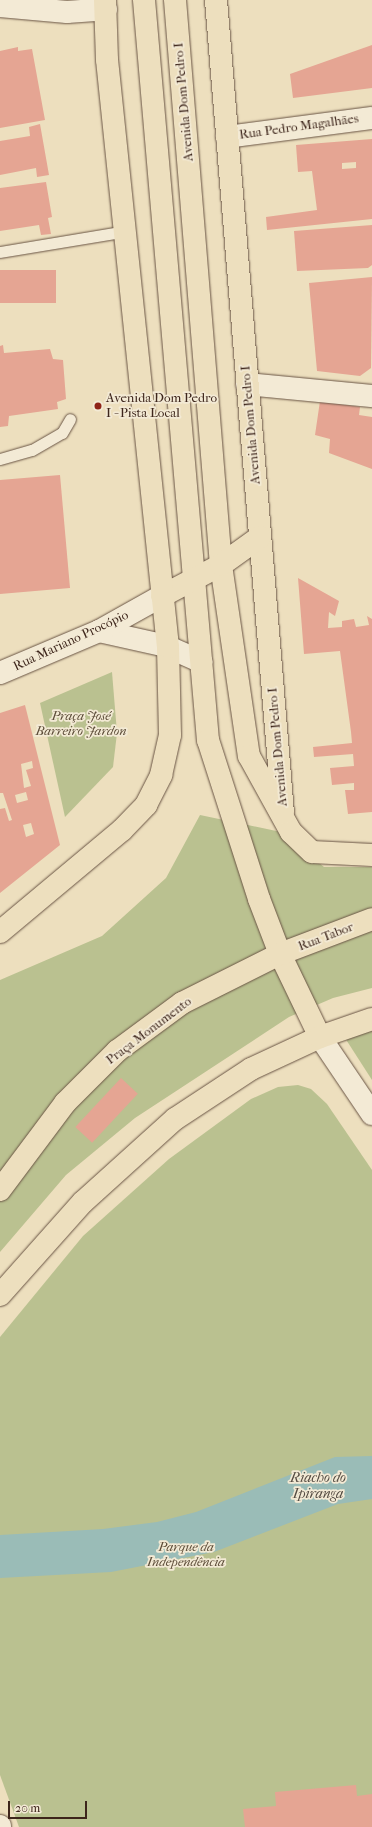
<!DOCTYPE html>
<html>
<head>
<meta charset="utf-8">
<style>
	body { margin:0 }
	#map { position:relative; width:372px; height:1827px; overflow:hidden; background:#eddfbe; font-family:"IM FELL French Canon",serif }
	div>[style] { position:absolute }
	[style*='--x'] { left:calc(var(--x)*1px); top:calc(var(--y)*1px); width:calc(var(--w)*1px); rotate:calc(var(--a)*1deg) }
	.green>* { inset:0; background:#bac190 }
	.water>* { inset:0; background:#9abcb7 }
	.building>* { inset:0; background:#e5a593; transform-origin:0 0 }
	.roads { filter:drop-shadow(0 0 1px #695444) drop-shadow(0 0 1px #695444) }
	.lane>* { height:11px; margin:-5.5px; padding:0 5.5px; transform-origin:5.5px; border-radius:5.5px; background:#f3ead5 }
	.street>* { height:22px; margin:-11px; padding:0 11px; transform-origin:11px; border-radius:11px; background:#f3ead5 }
	.secondary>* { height:22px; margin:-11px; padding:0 11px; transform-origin:11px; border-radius:11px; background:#f3ead5 }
	.primary>* { height:22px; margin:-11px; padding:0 11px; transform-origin:11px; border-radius:11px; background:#eddfbe }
	.dots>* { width:11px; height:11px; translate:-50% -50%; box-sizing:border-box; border:2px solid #f3ead5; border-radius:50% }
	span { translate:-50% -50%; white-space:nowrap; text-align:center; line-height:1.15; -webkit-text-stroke:3.5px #f3ead5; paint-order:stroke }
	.street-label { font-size:13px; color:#3d251b }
	.poi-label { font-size:13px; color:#3d251b }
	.left { translate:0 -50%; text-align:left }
	.park-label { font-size:13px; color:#5c4c38; font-style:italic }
	.water-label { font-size:14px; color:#544b42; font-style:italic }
	.scale { position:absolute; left:8px; top:1801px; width:79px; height:18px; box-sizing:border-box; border:2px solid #3d251b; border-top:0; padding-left:5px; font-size:12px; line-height:14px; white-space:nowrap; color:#3d251b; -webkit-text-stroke:3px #f3ead5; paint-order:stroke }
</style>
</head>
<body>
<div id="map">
	<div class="green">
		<div style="clip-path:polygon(112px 672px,117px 733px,113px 767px,65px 817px,40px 703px)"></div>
		<div style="clip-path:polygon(200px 815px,281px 832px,324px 867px,372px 867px,372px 988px,333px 998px,289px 1017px,135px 1118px,66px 1175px,0 1252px,0 980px,102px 936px,166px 878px)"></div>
		<div style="clip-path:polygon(372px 1024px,372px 1080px,345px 1038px)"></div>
		<div style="clip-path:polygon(298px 1085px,311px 1089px,327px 1104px,372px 1170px,372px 1827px,19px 1827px,0 1775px,0 1337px,83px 1236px,169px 1159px,251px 1099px,278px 1087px)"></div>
	</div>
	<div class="water">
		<div style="clip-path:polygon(372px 1456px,372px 1499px,338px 1504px,214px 1552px,111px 1572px,0 1578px,0 1535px,103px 1529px,157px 1522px,196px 1512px,335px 1457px)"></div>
	</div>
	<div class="building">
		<div style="clip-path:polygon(372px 45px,372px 88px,293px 98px,290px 74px)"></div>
		<div style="clip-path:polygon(18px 47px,18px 51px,32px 49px,45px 120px,0 128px,0 51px)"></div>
		<div style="clip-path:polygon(40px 124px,49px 175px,37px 177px,36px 168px,0 175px,0 141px,30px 136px,29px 127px)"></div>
		<div style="clip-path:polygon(evenodd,372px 139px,372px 219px,267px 230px,266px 217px,317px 210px,312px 171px,298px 172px,296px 145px,372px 139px,356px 162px,356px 168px,342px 169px,342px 163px,356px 162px)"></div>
		<div style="clip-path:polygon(46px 182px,52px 217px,48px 218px,51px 234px,41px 235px,39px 225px,0 231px,0 188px)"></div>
		<div style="clip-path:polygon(372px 225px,372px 265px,368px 268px,297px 271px,294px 231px)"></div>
		<div style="left:56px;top:270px;width:33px;height:56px;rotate:90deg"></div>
		<div style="clip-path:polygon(372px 277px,371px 368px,360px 376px,317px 371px,309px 283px)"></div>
		<div style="clip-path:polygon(3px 345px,4px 353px,50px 349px,53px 359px,63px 360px,66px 399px,57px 402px,58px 409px,9px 416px,8px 426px,0 427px,0 346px)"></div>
		<div style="clip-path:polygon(320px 401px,360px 407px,359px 415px,372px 417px,372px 469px,329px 453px,330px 439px,315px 435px)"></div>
		<div style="clip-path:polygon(60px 475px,70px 588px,0 594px,0 480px)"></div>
		<div style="clip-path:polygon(298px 578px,339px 601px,335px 616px,329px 612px,328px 628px,342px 627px,342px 621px,354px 619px,356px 627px,369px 625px,367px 616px,372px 619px,372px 812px,348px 814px,345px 790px,354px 790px,354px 783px,332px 785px,330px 768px,354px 766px,353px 754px,314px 757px,313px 747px,352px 743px,351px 732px,340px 651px,304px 654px)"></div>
		<div style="clip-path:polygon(evenodd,25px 705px,60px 845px,0 893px,0 809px,5px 808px,9px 821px,12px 820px,3px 793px,0 793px,0 713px,25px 705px,32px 761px,33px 768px,26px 770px,31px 786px,24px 788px,21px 764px,32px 761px,25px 705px,26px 792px,28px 800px,17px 803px,15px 795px,26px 792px,25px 705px,31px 823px,34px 834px,26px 837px,23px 825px,31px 823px)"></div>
		<div style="left:121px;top:1078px;width:23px;height:67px;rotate:43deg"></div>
		<div style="clip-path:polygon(356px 1785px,357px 1796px,372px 1794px,372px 1827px,245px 1827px,243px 1809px,276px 1806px,275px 1792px)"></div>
	</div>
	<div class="roads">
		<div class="lane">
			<div style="--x:0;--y:252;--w:129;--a:-9.4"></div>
			<div style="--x:0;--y:459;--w:33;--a:-16"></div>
			<div style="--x:32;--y:450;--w:34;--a:-30"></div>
			<div style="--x:62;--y:433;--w:16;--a:-60"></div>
		</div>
		<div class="street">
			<div style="--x:227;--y:137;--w:146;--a:-7.5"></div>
			<div style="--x:247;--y:384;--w:126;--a:5.5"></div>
			<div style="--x:99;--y:631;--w:69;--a:12.6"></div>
			<div style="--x:166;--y:646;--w:39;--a:24"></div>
			<div style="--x:0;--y:673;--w:108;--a:-23"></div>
			<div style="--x:99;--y:631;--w:72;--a:-29.1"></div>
		</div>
		<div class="secondary">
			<div style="--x:0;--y:6;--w:67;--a:5.1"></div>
			<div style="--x:67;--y:12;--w:39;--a:-4"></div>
			<div style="--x:320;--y:1037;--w:93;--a:56"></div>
			<div style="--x:0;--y:1826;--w:1;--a:90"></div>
		</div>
		<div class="primary">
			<div style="--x:144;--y:0;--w:743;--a:85.06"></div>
			<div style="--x:208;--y:740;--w:167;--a:72.2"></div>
			<div style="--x:259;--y:899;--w:59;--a:69.1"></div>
			<div style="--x:280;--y:954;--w:92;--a:64.3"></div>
			<div style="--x:175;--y:0;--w:567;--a:85.35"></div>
			<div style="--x:221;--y:565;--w:193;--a:81.7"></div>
			<div style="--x:249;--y:756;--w:87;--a:61.1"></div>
			<div style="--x:291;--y:832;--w:29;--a:44"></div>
			<div style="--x:312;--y:852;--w:60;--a:2.9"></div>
			<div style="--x:216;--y:0;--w:816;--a:85.29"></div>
			<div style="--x:162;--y:596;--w:67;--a:-27.7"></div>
			<div style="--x:221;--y:565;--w:48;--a:-35.7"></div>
			<div style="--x:0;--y:932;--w:159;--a:-39.9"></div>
			<div style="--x:122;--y:830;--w:35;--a:-46"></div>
			<div style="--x:146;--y:805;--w:34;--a:-63"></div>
			<div style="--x:161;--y:775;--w:41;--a:-77.3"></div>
			<div style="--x:170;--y:735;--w:88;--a:-91.3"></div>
			<div style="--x:168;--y:647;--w:590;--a:-95.93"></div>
			<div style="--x:107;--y:60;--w:60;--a:-91.9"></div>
			<div style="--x:0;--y:1190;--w:109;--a:-53.2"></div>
			<div style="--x:65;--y:1103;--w:74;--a:-45"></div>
			<div style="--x:117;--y:1051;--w:81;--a:-36.4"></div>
			<div style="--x:182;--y:1003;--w:110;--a:-26.6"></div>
			<div style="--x:280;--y:954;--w:98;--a:-20.8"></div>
			<div style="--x:0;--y:1295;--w:125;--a:-48.3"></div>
			<div style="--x:83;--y:1202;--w:124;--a:-42.1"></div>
			<div style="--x:175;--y:1119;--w:91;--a:-33.3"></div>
			<div style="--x:251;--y:1069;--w:76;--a:-24.9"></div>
			<div style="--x:320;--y:1037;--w:55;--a:-19.1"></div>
		</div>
	</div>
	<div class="dots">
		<div style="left:98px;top:406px;background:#8f2418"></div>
	</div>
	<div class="street-label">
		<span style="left:184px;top:102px;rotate:-95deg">Avenida Dom Pedro I</span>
		<span style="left:299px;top:127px;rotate:-8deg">Rua Pedro Magalhães</span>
		<span style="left:251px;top:425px;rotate:-95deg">Avenida Dom Pedro I</span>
		<span style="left:71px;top:641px;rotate:-25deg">Rua Mariano Procópio</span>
		<span style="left:278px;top:747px;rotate:-95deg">Avenida Dom Pedro I</span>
		<span style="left:326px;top:937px;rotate:-21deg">Rua Tabor</span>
		<span style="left:149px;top:1031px;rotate:-37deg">Praça Monumento</span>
	</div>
	<div class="poi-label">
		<span class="left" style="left:106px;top:406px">Avenida Dom Pedro<br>I - Pista Local</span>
	</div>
	<div class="park-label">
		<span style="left:81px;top:724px">Praça José<br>Barreiro Jardon</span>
		<span style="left:186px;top:1555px">Parque da<br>Independência</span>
	</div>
	<div class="water-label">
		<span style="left:318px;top:1486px">Riacho do<br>Ipiranga</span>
	</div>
	<div class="scale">20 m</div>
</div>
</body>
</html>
